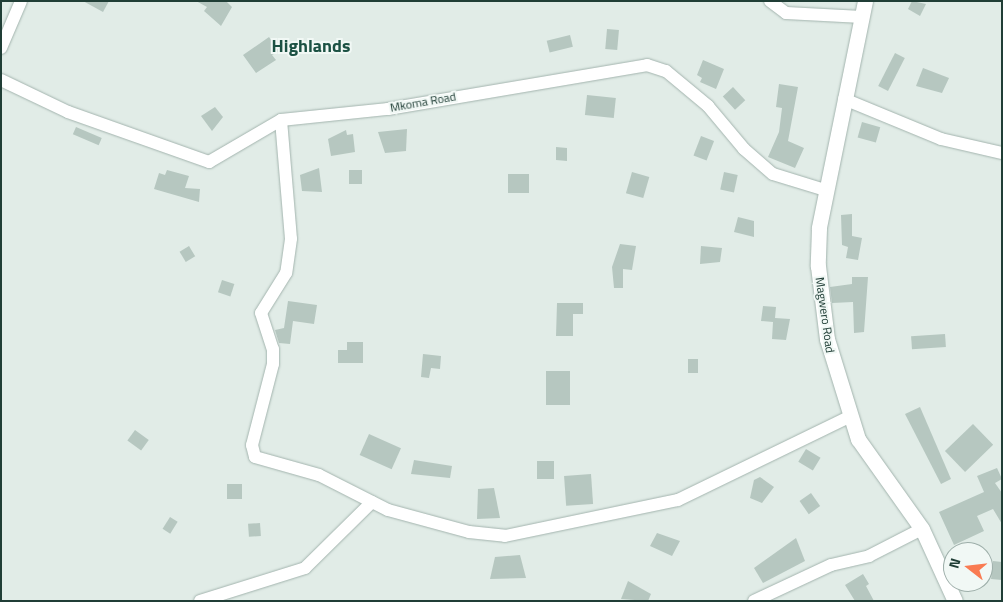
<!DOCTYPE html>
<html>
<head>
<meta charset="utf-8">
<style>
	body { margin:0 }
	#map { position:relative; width:1003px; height:602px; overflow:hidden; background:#e1ece7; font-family:"Titillium Web",sans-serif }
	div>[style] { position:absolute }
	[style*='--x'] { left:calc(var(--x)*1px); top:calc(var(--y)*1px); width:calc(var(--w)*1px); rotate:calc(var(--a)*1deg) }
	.building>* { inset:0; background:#b6c7c0; transform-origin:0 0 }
	.roads { filter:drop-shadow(0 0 1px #a3b4ae) drop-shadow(0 0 1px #a3b4ae) }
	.minor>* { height:12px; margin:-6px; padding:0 6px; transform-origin:6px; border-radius:6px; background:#fff }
	.tertiary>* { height:15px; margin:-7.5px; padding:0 7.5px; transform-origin:7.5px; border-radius:7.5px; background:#fff }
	span { translate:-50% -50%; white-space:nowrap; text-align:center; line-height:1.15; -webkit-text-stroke:4px #f1f8f5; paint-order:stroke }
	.street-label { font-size:12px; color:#203e36 }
	.district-label { font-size:18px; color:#1b5143; font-weight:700 }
	.frame { position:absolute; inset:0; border:2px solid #203e36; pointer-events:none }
	.north { position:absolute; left:943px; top:542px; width:50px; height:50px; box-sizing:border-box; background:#f1f8f5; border:1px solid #9daea9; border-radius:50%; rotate:286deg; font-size:14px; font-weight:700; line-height:20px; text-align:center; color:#203e36 }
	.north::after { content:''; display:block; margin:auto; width:18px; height:22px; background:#f97b52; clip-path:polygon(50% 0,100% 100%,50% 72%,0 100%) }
</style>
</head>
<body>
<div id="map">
	<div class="building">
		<div style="clip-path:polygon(83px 1px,109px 1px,103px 12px)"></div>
		<div style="clip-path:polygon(196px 1px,226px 1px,232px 7px,221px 26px,204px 11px,207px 7px)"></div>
		<div style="clip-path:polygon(912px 1px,926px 4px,920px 16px,908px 9px)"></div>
		<div style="left:607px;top:29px;width:12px;height:20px;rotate:5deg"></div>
		<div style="left:570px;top:35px;width:12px;height:24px;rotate:76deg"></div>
		<div style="clip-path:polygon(269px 37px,279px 51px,272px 55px,276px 60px,256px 73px,243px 55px)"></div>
		<div style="left:895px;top:53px;width:11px;height:37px;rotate:27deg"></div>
		<div style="clip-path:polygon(703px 60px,724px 69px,716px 89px,700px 82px,702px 78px,697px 75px)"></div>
		<div style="clip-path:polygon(923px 68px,949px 78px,942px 93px,916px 86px)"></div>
		<div style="clip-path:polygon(779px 84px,798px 87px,788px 141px,804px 148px,795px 168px,768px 157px,779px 132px,782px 108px,776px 107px)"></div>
		<div style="left:733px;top:87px;width:18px;height:14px;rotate:47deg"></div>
		<div style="left:587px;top:95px;width:29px;height:20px;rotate:6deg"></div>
		<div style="clip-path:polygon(215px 107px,223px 117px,212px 131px,201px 116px)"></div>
		<div style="left:862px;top:122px;width:19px;height:16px;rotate:16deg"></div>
		<div style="left:76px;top:127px;width:28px;height:8px;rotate:23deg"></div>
		<div style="clip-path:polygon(407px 129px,406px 151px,385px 153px,378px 132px)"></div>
		<div style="clip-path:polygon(346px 130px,347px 135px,353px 134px,355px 152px,331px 156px,328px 139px)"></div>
		<div style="left:701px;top:136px;width:14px;height:21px;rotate:21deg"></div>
		<div style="clip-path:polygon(556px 147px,567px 148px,567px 161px,556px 160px)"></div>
		<div style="clip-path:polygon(319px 168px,322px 192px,302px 191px,300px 175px)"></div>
		<div style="clip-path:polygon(167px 170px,189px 176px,185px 188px,200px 189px,199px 202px,154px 189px,159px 173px,165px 175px)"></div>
		<div style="left:349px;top:170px;width:13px;height:14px"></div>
		<div style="left:632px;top:172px;width:18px;height:22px;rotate:16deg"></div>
		<div style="left:724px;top:172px;width:14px;height:18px;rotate:12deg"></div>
		<div style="left:508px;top:174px;width:21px;height:19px"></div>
		<div style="clip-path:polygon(852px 214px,852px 236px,862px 238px,858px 260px,846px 258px,848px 247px,842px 245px,841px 215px)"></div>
		<div style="clip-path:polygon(738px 217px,754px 221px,754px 237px,734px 232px)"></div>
		<div style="clip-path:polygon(620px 244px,636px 246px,632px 270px,623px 269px,623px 288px,614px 288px,612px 267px)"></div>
		<div style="left:189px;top:246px;width:12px;height:11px;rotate:59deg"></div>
		<div style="clip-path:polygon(701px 246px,722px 248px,720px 262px,700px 264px)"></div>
		<div style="clip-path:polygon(852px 277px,868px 277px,864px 332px,854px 333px,853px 302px,832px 303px,830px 287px,852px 284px)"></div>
		<div style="left:222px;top:280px;width:13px;height:13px;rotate:18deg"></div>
		<div style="clip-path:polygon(288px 301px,317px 305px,314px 324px,293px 321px,290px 344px,279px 343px,275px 330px,284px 328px)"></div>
		<div style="clip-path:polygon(557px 303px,583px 303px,583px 314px,573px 314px,573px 336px,556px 336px)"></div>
		<div style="clip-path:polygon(763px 306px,776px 307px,775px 318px,790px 319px,786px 340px,772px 339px,773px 322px,761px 321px)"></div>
		<div style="left:945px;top:334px;width:13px;height:34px;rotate:86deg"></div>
		<div style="clip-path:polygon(347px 342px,363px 342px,363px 363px,338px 363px,338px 350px,347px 350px)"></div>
		<div style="clip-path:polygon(423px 354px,441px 356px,440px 369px,431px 368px,429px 378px,421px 377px)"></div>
		<div style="left:698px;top:359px;width:14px;height:10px;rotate:90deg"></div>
		<div style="left:546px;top:371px;width:24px;height:34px"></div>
		<div style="clip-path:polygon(920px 407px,951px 479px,941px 484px,905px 414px)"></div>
		<div style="left:973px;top:424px;width:29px;height:39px;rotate:46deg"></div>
		<div style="left:135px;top:430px;width:17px;height:13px;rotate:36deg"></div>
		<div style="left:369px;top:434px;width:35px;height:23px;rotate:24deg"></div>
		<div style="left:806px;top:449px;width:17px;height:15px;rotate:31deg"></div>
		<div style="clip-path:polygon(414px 460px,452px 466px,450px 478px,411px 474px)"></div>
		<div style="left:537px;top:461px;width:17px;height:18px"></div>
		<div style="clip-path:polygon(997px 468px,1002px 479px,995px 483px,1002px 493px,1002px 524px,993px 509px,977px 516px,984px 531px,954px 545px,939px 512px,984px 492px,977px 476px)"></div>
		<div style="left:591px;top:474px;width:30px;height:27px;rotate:86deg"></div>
		<div style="clip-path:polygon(760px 477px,774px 487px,762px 503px,750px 498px,754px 480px)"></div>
		<div style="left:227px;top:484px;width:15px;height:15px"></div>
		<div style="clip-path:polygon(494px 488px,500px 518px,477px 519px,478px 489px)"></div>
		<div style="left:811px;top:493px;width:16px;height:14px;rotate:55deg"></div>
		<div style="left:170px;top:517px;width:9px;height:14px;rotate:32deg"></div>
		<div style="left:260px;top:523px;width:13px;height:12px;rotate:86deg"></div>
		<div style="clip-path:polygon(657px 533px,680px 541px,672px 556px,650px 546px)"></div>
		<div style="clip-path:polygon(796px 538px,805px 561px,763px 583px,754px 568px)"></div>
		<div style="clip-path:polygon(520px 555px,526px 578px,490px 579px,495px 557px)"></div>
		<div style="clip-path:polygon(993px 561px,1002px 562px,1002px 580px,991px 579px)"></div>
		<div style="clip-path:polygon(863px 574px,869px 584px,866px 586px,874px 601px,855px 601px,845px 585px)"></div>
		<div style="clip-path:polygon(628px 581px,651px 594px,648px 601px,621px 599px)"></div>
	</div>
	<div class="roads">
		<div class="minor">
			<div style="--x:770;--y:1;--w:20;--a:37"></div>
			<div style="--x:786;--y:13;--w:76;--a:3"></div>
			<div style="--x:1;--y:48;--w:51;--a:-66.9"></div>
			<div style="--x:1;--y:80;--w:74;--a:25.5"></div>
			<div style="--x:68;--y:112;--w:150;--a:19.5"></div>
			<div style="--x:209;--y:162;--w:83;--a:-30.3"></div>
			<div style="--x:281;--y:120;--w:108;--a:-5.9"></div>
			<div style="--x:388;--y:109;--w:263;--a:-9.6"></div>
			<div style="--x:647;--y:65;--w:20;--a:18"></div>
			<div style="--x:666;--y:71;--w:55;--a:39.8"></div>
			<div style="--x:708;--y:106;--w:56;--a:50.1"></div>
			<div style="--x:744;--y:149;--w:38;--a:41"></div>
			<div style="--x:773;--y:174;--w:54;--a:17.1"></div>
			<div style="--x:844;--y:99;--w:105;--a:22.4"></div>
			<div style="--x:941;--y:139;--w:63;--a:12.9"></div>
			<div style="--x:281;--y:120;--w:119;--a:85.2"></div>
			<div style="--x:291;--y:239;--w:34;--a:98"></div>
			<div style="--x:286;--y:273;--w:47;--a:122"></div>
			<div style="--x:261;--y:313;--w:38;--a:72"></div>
			<div style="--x:273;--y:349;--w:15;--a:90"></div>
			<div style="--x:273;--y:364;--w:84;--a:104.5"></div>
			<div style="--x:252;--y:445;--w:12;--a:76"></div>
			<div style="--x:255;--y:457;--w:66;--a:15.7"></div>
			<div style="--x:319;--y:475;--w:77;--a:26.9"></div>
			<div style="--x:388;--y:510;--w:84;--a:15.2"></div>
			<div style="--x:469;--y:532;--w:36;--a:6"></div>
			<div style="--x:505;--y:536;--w:177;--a:-11.8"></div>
			<div style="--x:678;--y:500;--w:190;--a:-25.9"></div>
			<div style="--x:200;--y:601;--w:110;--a:-17.4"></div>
			<div style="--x:305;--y:568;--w:94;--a:-44.6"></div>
			<div style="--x:754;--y:601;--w:85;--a:-25.1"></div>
			<div style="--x:831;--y:565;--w:39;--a:-13"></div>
			<div style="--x:869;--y:556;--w:59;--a:-27"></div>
		</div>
		<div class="tertiary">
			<div style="--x:865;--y:1;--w:232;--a:101.5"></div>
			<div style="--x:819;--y:228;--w:38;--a:92"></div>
			<div style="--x:818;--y:266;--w:74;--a:83"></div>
			<div style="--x:827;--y:339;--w:105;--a:72.8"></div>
			<div style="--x:858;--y:439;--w:110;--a:54.6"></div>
			<div style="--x:922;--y:529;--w:79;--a:65.4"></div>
		</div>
	</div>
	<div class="street-label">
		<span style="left:423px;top:102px;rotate:-10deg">Mkoma Road</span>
		<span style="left:825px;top:315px;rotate:82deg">Magwero Road</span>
	</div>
	<div class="district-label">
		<span style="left:311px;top:46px">Highlands</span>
	</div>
	<div class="frame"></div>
	<div class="north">N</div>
</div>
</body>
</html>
